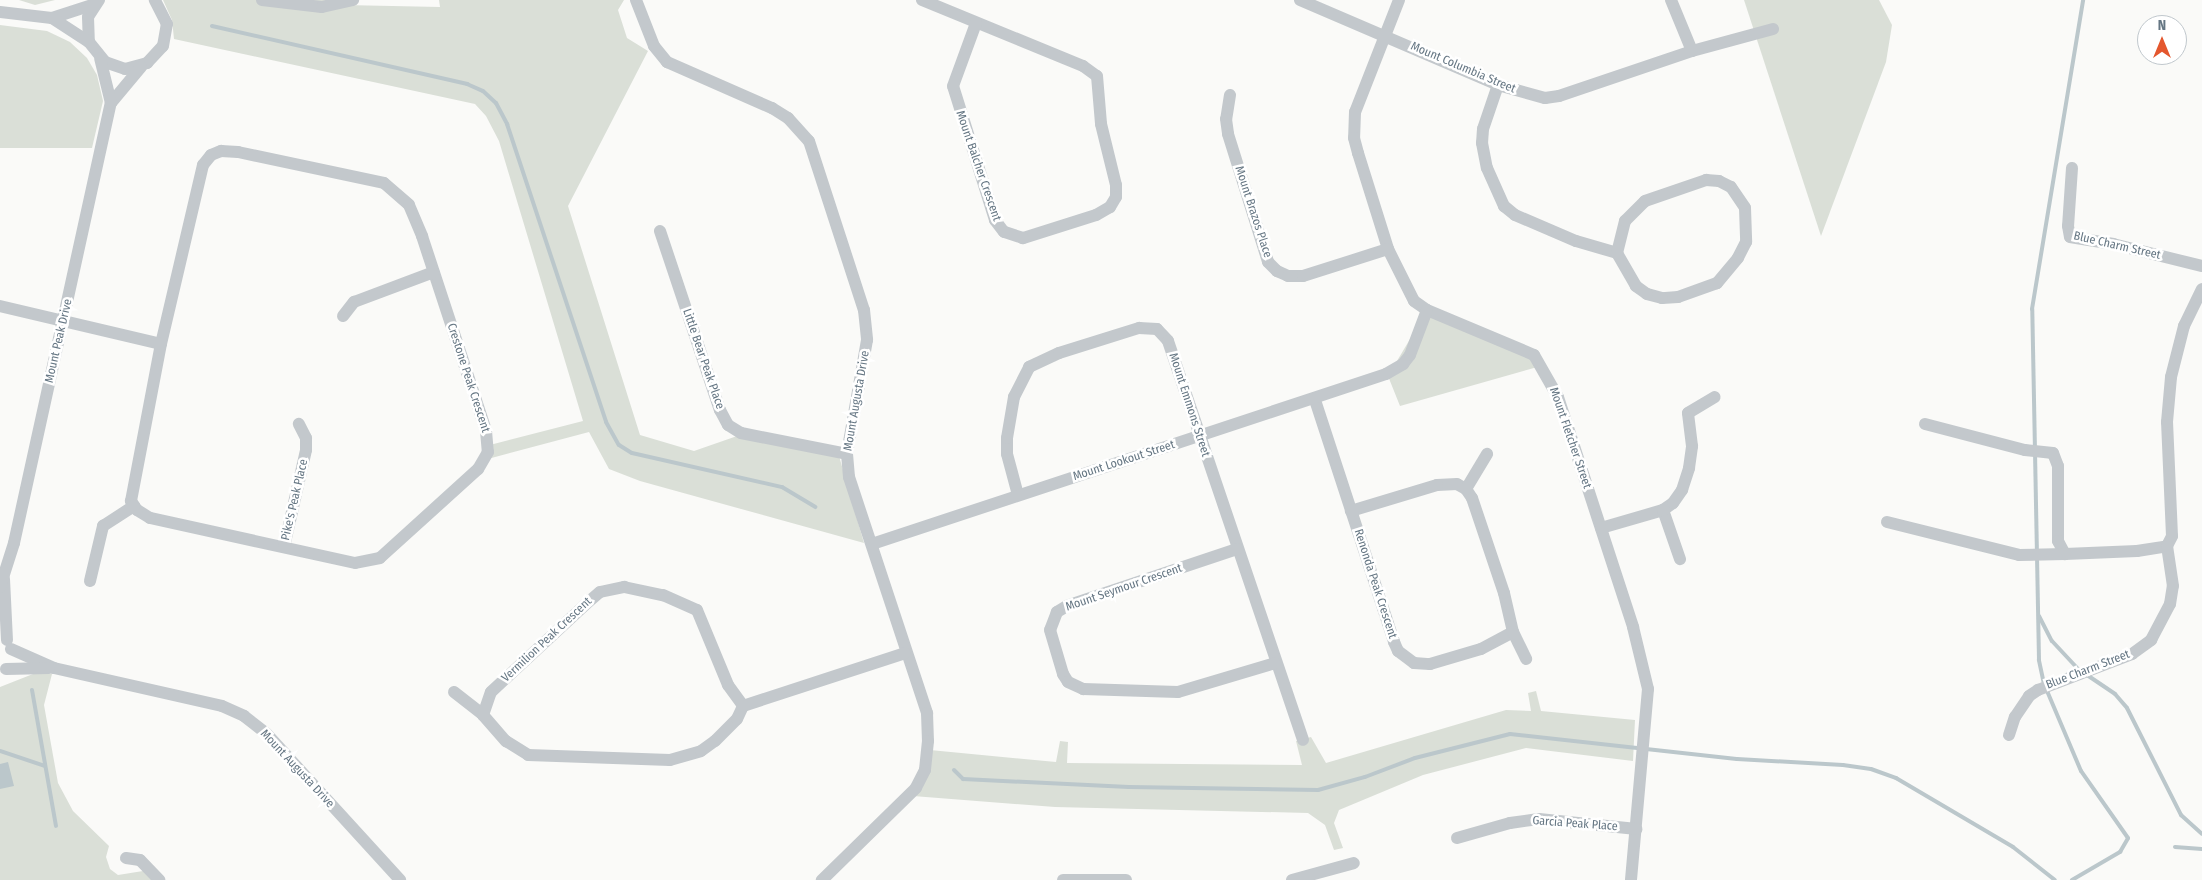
<!DOCTYPE html>
<html>
<head>
<meta charset="utf-8">
<style>
	body { margin:0 }
	#map { position:relative; width:2202px; height:880px; overflow:hidden; background:#fafaf8; font-family:"Fira Sans Condensed",sans-serif }
	div>[style] { position:absolute }
	[style*='--x'] { left:calc(var(--x)*1px); top:calc(var(--y)*1px); width:calc(var(--w)*1px); rotate:calc(var(--a)*1deg) }
	.green>* { inset:0; background:#dadfd7 }
	.water>* { inset:0; background:#bbc7cb }
	.stream>* { height:4px; margin:-2px; padding:0 2px; transform-origin:2px; border-radius:2px; background:#bbc7cb }
	.minor>* { height:12px; margin:-6px; padding:0 6px; transform-origin:6px; border-radius:6px; background:#c3c8cc }
	span { translate:-50% -50%; white-space:nowrap; text-align:center; line-height:1.15; -webkit-text-stroke:5px #fff; paint-order:stroke }
	.street-label { font-size:12px; color:#657683 }
	.north { position:absolute; left:2137px; top:15px; width:50px; height:50px; box-sizing:border-box; background:#fff; border:1px solid #c1c8cd; border-radius:50%; rotate:0deg; font-size:14px; font-weight:700; line-height:20px; text-align:center; color:#657683 }
	.north::after { content:''; display:block; margin:auto; width:18px; height:22px; background:#e4572e; clip-path:polygon(50% 0,100% 100%,50% 72%,0 100%) }
</style>
</head>
<body>
<div id="map">
	<div class="green">
		<div style="clip-path:polygon(19px 0,55px 0,35px 5px)"></div>
		<div style="clip-path:polygon(163px 0,341px 0,344px 5px,440px 7px,439px 0,624px 0,618px 10px,627px 38px,648px 51px,568px 206px,640px 435px,694px 451px,740px 435px,839px 456px,864px 543px,640px 481px,609px 469px,589px 432px,484px 460px,486px 446px,583px 421px,499px 141px,486px 116px,475px 104px,174px 39px,172px 20px)"></div>
		<div style="clip-path:polygon(1744px 0,1879px 0,1892px 25px,1886px 62px,1821px 236px)"></div>
		<div style="clip-path:polygon(0 25px,47px 31px,70px 42px,87px 58px,97px 75px,103px 101px,92px 148px,0 148px)"></div>
		<div style="clip-path:polygon(1425px 314px,1536px 355px,1541px 366px,1400px 406px,1388px 376px)"></div>
		<div style="clip-path:polygon(33px 674px,52px 674px,44px 705px,58px 783px,73px 811px,109px 846px,106px 857px,110px 869px,118px 875px,143px 871px,152px 880px,0 880px,0 687px)"></div>
		<div style="clip-path:polygon(1536px 691px,1541px 711px,1635px 720px,1633px 761px,1526px 748px,1423px 775px,1339px 810px,1334px 823px,1343px 848px,1334px 850px,1325px 825px,1308px 813px,1055px 807px,913px 796px,930px 750px,1056px 762px,1060px 741px,1068px 742px,1067px 763px,1302px 765px,1296px 741px,1311px 737px,1326px 763px,1506px 710px,1531px 711px,1528px 693px)"></div>
	</div>
	<div class="water">
		<div style="clip-path:polygon(8px 762px,14px 786px,0 789px,0 764px)"></div>
	</div>
	<div class="stream">
		<div style="--x:212;--y:26;--w:262;--a:12.8"></div>
		<div style="--x:467;--y:84;--w:17;--a:24"></div>
		<div style="--x:483;--y:91;--w:18;--a:43"></div>
		<div style="--x:496;--y:103;--w:24;--a:62"></div>
		<div style="--x:507;--y:124;--w:314;--a:71.6"></div>
		<div style="--x:606;--y:422;--w:26;--a:61"></div>
		<div style="--x:619;--y:445;--w:15;--a:32"></div>
		<div style="--x:632;--y:453;--w:154;--a:12.8"></div>
		<div style="--x:782;--y:487;--w:39;--a:31"></div>
		<div style="--x:2039;--y:616;--w:28;--a:63"></div>
		<div style="--x:2052;--y:641;--w:40;--a:47"></div>
		<div style="--x:2087;--y:675;--w:34;--a:34"></div>
		<div style="--x:2115;--y:694;--w:18;--a:49"></div>
		<div style="--x:2127;--y:708;--w:120;--a:63.2"></div>
		<div style="--x:2181;--y:815;--w:28;--a:42"></div>
		<div style="--x:32;--y:690;--w:138;--a:80"></div>
		<div style="--x:0;--y:751;--w:47;--a:18.4"></div>
		<div style="--x:954;--y:770;--w:13;--a:45"></div>
		<div style="--x:963;--y:779;--w:166;--a:2.8"></div>
		<div style="--x:1129;--y:787;--w:189;--a:0.9"></div>
		<div style="--x:1318;--y:790;--w:49;--a:-15.5"></div>
		<div style="--x:1365;--y:777;--w:53;--a:-20.8"></div>
		<div style="--x:1415;--y:758;--w:98;--a:-14.2"></div>
		<div style="--x:1510;--y:734;--w:228;--a:6.3"></div>
		<div style="--x:1737;--y:759;--w:106;--a:3.2"></div>
		<div style="--x:1843;--y:765;--w:28;--a:8"></div>
		<div style="--x:1871;--y:769;--w:27;--a:20"></div>
		<div style="--x:1896;--y:778;--w:136;--a:30.5"></div>
		<div style="--x:2013;--y:847;--w:53;--a:38.2"></div>
		<div style="--x:2175;--y:847;--w:27;--a:4"></div>
		<div style="--x:2072;--y:880;--w:56;--a:-30.3"></div>
		<div style="--x:2120;--y:852;--w:16;--a:-60"></div>
		<div style="--x:2128;--y:838;--w:82;--a:-125"></div>
		<div style="--x:2081;--y:771;--w:95;--a:-113"></div>
		<div style="--x:2044;--y:684;--w:25;--a:-102"></div>
		<div style="--x:2039;--y:660;--w:351;--a:-91.1"></div>
		<div style="--x:2032;--y:309;--w:313;--a:-80.6"></div>
	</div>
	<div class="minor">
		<div style="--x:99;--y:0;--w:20;--a:123"></div>
		<div style="--x:88;--y:17;--w:25;--a:88"></div>
		<div style="--x:89;--y:42;--w:26;--a:51"></div>
		<div style="--x:105;--y:62;--w:21;--a:19"></div>
		<div style="--x:125;--y:69;--w:23;--a:-15"></div>
		<div style="--x:147;--y:63;--w:23;--a:-47"></div>
		<div style="--x:163;--y:46;--w:22;--a:-80"></div>
		<div style="--x:167;--y:24;--w:27;--a:-117"></div>
		<div style="--x:262;--y:0;--w:60;--a:6.7"></div>
		<div style="--x:322;--y:7;--w:32;--a:-13"></div>
		<div style="--x:636;--y:0;--w:49;--a:68.6"></div>
		<div style="--x:654;--y:46;--w:21;--a:51"></div>
		<div style="--x:667;--y:62;--w:115;--a:23.7"></div>
		<div style="--x:772;--y:108;--w:19;--a:32"></div>
		<div style="--x:788;--y:118;--w:31;--a:48"></div>
		<div style="--x:809;--y:141;--w:178;--a:72"></div>
		<div style="--x:864;--y:310;--w:30;--a:84"></div>
		<div style="--x:867;--y:340;--w:116;--a:100"></div>
		<div style="--x:847;--y:454;--w:23;--a:85"></div>
		<div style="--x:849;--y:477;--w:249;--a:71.7"></div>
		<div style="--x:927;--y:713;--w:28;--a:88"></div>
		<div style="--x:928;--y:741;--w:29;--a:96"></div>
		<div style="--x:925;--y:770;--w:20;--a:117"></div>
		<div style="--x:916;--y:788;--w:132;--a:135.6"></div>
		<div style="--x:922;--y:0;--w:174;--a:22.3"></div>
		<div style="--x:1083;--y:66;--w:17;--a:36"></div>
		<div style="--x:1097;--y:76;--w:48;--a:85.2"></div>
		<div style="--x:1101;--y:124;--w:63;--a:76.2"></div>
		<div style="--x:1116;--y:185;--w:12;--a:90"></div>
		<div style="--x:1116;--y:197;--w:12;--a:121"></div>
		<div style="--x:1110;--y:207;--w:16;--a:150"></div>
		<div style="--x:1096;--y:215;--w:77;--a:162.5"></div>
		<div style="--x:1023;--y:238;--w:20;--a:-162"></div>
		<div style="--x:1004;--y:232;--w:15;--a:-127"></div>
		<div style="--x:995;--y:220;--w:140;--a:-107.4"></div>
		<div style="--x:953;--y:86;--w:67;--a:-69.9"></div>
		<div style="--x:1300;--y:0;--w:215;--a:23.2"></div>
		<div style="--x:1498;--y:85;--w:49;--a:15.5"></div>
		<div style="--x:1545;--y:98;--w:14;--a:-8"></div>
		<div style="--x:1559;--y:96;--w:140;--a:-18.7"></div>
		<div style="--x:1692;--y:51;--w:84;--a:-15.2"></div>
		<div style="--x:1399;--y:0;--w:120;--a:111.4"></div>
		<div style="--x:1355;--y:112;--w:26;--a:92"></div>
		<div style="--x:1354;--y:138;--w:16;--a:75"></div>
		<div style="--x:1358;--y:153;--w:101;--a:72.6"></div>
		<div style="--x:1388;--y:249;--w:58;--a:63.4"></div>
		<div style="--x:1414;--y:301;--w:16;--a:35"></div>
		<div style="--x:1427;--y:310;--w:116;--a:22.8"></div>
		<div style="--x:1534;--y:355;--w:48;--a:60.3"></div>
		<div style="--x:1558;--y:397;--w:242;--a:71.9"></div>
		<div style="--x:1633;--y:627;--w:64;--a:76.4"></div>
		<div style="--x:1648;--y:689;--w:192;--a:95.1"></div>
		<div style="--x:1671;--y:0;--w:55;--a:67.6"></div>
		<div style="--x:0;--y:12;--w:52;--a:6.6"></div>
		<div style="--x:52;--y:18;--w:45;--a:-18"></div>
		<div style="--x:52;--y:18;--w:44;--a:33"></div>
		<div style="--x:1498;--y:85;--w:46;--a:108.8"></div>
		<div style="--x:1483;--y:129;--w:14;--a:94"></div>
		<div style="--x:1482;--y:143;--w:25;--a:79"></div>
		<div style="--x:1487;--y:168;--w:42;--a:65.9"></div>
		<div style="--x:1504;--y:206;--w:14;--a:39"></div>
		<div style="--x:1515;--y:215;--w:66;--a:23.1"></div>
		<div style="--x:1576;--y:241;--w:43;--a:16.3"></div>
		<div style="--x:1230;--y:95;--w:24;--a:99"></div>
		<div style="--x:1226;--y:119;--w:15;--a:82"></div>
		<div style="--x:1228;--y:134;--w:134;--a:72.6"></div>
		<div style="--x:1268;--y:262;--w:13;--a:45"></div>
		<div style="--x:1277;--y:271;--w:12;--a:24"></div>
		<div style="--x:1288;--y:276;--w:15;--a:0"></div>
		<div style="--x:1303;--y:276;--w:89;--a:-17.6"></div>
		<div style="--x:111;--y:103;--w:47;--a:-50.2"></div>
		<div style="--x:221;--y:151;--w:17;--a:3"></div>
		<div style="--x:238;--y:152;--w:149;--a:12"></div>
		<div style="--x:384;--y:183;--w:33;--a:41"></div>
		<div style="--x:409;--y:205;--w:34;--a:67"></div>
		<div style="--x:422;--y:236;--w:205;--a:71.8"></div>
		<div style="--x:486;--y:431;--w:21;--a:85"></div>
		<div style="--x:488;--y:452;--w:20;--a:120"></div>
		<div style="--x:478;--y:469;--w:132;--a:137.8"></div>
		<div style="--x:380;--y:558;--w:25;--a:169"></div>
		<div style="--x:355;--y:563;--w:210;--a:-167.6"></div>
		<div style="--x:150;--y:518;--w:15;--a:-148"></div>
		<div style="--x:137;--y:510;--w:11;--a:-124"></div>
		<div style="--x:131;--y:501;--w:160;--a:-79.2"></div>
		<div style="--x:161;--y:344;--w:184;--a:-76.8"></div>
		<div style="--x:203;--y:165;--w:13;--a:-51"></div>
		<div style="--x:211;--y:155;--w:11;--a:-22"></div>
		<div style="--x:2072;--y:168;--w:58;--a:93.9"></div>
		<div style="--x:2068;--y:226;--w:11;--a:80"></div>
		<div style="--x:2070;--y:237;--w:44;--a:9.2"></div>
		<div style="--x:2113;--y:244;--w:92;--a:13.9"></div>
		<div style="--x:1706;--y:180;--w:13;--a:4"></div>
		<div style="--x:1719;--y:181;--w:13;--a:27"></div>
		<div style="--x:1731;--y:187;--w:25;--a:56"></div>
		<div style="--x:1745;--y:208;--w:34;--a:88"></div>
		<div style="--x:1746;--y:242;--w:18;--a:117"></div>
		<div style="--x:1738;--y:258;--w:33;--a:130"></div>
		<div style="--x:1717;--y:283;--w:41;--a:160.3"></div>
		<div style="--x:1678;--y:297;--w:16;--a:176"></div>
		<div style="--x:1662;--y:298;--w:16;--a:-165"></div>
		<div style="--x:1647;--y:294;--w:14;--a:-144"></div>
		<div style="--x:1636;--y:286;--w:38;--a:-120"></div>
		<div style="--x:1617;--y:253;--w:33;--a:-76"></div>
		<div style="--x:1625;--y:221;--w:28;--a:-45"></div>
		<div style="--x:1645;--y:201;--w:65;--a:-19"></div>
		<div style="--x:660;--y:231;--w:189;--a:71.5"></div>
		<div style="--x:720;--y:410;--w:17;--a:62"></div>
		<div style="--x:728;--y:425;--w:15;--a:32"></div>
		<div style="--x:741;--y:433;--w:108;--a:11.2"></div>
		<div style="--x:0;--y:306;--w:165;--a:13.3"></div>
		<div style="--x:343;--y:316;--w:18;--a:-52"></div>
		<div style="--x:354;--y:302;--w:85;--a:-20.6"></div>
		<div style="--x:1315;--y:400;--w:255;--a:71.9"></div>
		<div style="--x:1394;--y:642;--w:10;--a:66"></div>
		<div style="--x:1398;--y:651;--w:20;--a:37"></div>
		<div style="--x:1414;--y:663;--w:16;--a:4"></div>
		<div style="--x:1430;--y:664;--w:53;--a:-16.4"></div>
		<div style="--x:1481;--y:649;--w:36;--a:-28"></div>
		<div style="--x:1513;--y:632;--w:40;--a:-103"></div>
		<div style="--x:1504;--y:593;--w:100;--a:-108.6"></div>
		<div style="--x:1472;--y:498;--w:11;--a:-124"></div>
		<div style="--x:1466;--y:489;--w:10;--a:-151"></div>
		<div style="--x:1457;--y:484;--w:20;--a:177"></div>
		<div style="--x:1437;--y:485;--w:90;--a:163.2"></div>
		<div style="--x:1925;--y:424;--w:103;--a:14.6"></div>
		<div style="--x:2025;--y:450;--w:28;--a:6"></div>
		<div style="--x:2053;--y:453;--w:14;--a:69"></div>
		<div style="--x:2058;--y:466;--w:75;--a:90"></div>
		<div style="--x:2058;--y:541;--w:15;--a:62"></div>
		<div style="--x:2065;--y:554;--w:72;--a:-2.4"></div>
		<div style="--x:2137;--y:551;--w:30;--a:-9"></div>
		<div style="--x:1466;--y:489;--w:41;--a:-59"></div>
		<div style="--x:1018;--y:495;--w:42;--a:-105"></div>
		<div style="--x:1007;--y:454;--w:16;--a:-90"></div>
		<div style="--x:1007;--y:438;--w:42;--a:-80.3"></div>
		<div style="--x:1014;--y:397;--w:34;--a:-63"></div>
		<div style="--x:1029;--y:367;--w:33;--a:-25"></div>
		<div style="--x:1059;--y:353;--w:84;--a:-17.4"></div>
		<div style="--x:1139;--y:328;--w:18;--a:3"></div>
		<div style="--x:1157;--y:329;--w:16;--a:47"></div>
		<div style="--x:1168;--y:341;--w:421;--a:71.3"></div>
		<div style="--x:1663;--y:510;--w:52;--a:70.9"></div>
		<div style="--x:1887;--y:522;--w:136;--a:14"></div>
		<div style="--x:2019;--y:555;--w:46;--a:-1.2"></div>
		<div style="--x:1601;--y:528;--w:65;--a:-16.2"></div>
		<div style="--x:1663;--y:510;--w:12;--a:-35"></div>
		<div style="--x:1673;--y:503;--w:16;--a:-55"></div>
		<div style="--x:1682;--y:490;--w:23;--a:-72"></div>
		<div style="--x:1689;--y:468;--w:22;--a:-82"></div>
		<div style="--x:1692;--y:446;--w:33;--a:-97"></div>
		<div style="--x:1688;--y:413;--w:31;--a:-31"></div>
		<div style="--x:872;--y:544;--w:541;--a:-18.3"></div>
		<div style="--x:1386;--y:374;--w:20;--a:-30"></div>
		<div style="--x:1403;--y:364;--w:11;--a:-52"></div>
		<div style="--x:1410;--y:355;--w:48;--a:-69.3"></div>
		<div style="--x:284;--y:547;--w:99;--a:-77.2"></div>
		<div style="--x:306;--y:450;--w:12;--a:-90"></div>
		<div style="--x:306;--y:438;--w:16;--a:-117"></div>
		<div style="--x:1237;--y:549;--w:179;--a:161.5"></div>
		<div style="--x:1067;--y:606;--w:12;--a:149"></div>
		<div style="--x:1057;--y:612;--w:19;--a:111"></div>
		<div style="--x:1050;--y:630;--w:46;--a:73.5"></div>
		<div style="--x:1063;--y:674;--w:9;--a:58"></div>
		<div style="--x:1068;--y:682;--w:17;--a:25"></div>
		<div style="--x:1083;--y:689;--w:95;--a:1.8"></div>
		<div style="--x:1178;--y:692;--w:101;--a:-16.6"></div>
		<div style="--x:4;--y:579;--w:61;--a:87.2"></div>
		<div style="--x:90;--y:581;--w:57;--a:-76.7"></div>
		<div style="--x:103;--y:526;--w:37;--a:-33"></div>
		<div style="--x:0;--y:587;--w:46;--a:-72.3"></div>
		<div style="--x:14;--y:543;--w:451;--a:-77.6"></div>
		<div style="--x:111;--y:103;--w:46;--a:-103.7"></div>
		<div style="--x:1513;--y:632;--w:30;--a:64"></div>
		<div style="--x:11;--y:649;--w:47;--a:23.8"></div>
		<div style="--x:54;--y:668;--w:172;--a:12.7"></div>
		<div style="--x:222;--y:706;--w:24;--a:24"></div>
		<div style="--x:244;--y:716;--w:28;--a:38"></div>
		<div style="--x:266;--y:733;--w:199;--a:47.6"></div>
		<div style="--x:6;--y:669;--w:43;--a:-1.3"></div>
		<div style="--x:454;--y:692;--w:37;--a:38"></div>
		<div style="--x:483;--y:715;--w:35;--a:49"></div>
		<div style="--x:506;--y:741;--w:26;--a:32"></div>
		<div style="--x:528;--y:755;--w:142;--a:2"></div>
		<div style="--x:670;--y:760;--w:32;--a:-16"></div>
		<div style="--x:701;--y:751;--w:17;--a:-36"></div>
		<div style="--x:715;--y:741;--w:31;--a:-45"></div>
		<div style="--x:737;--y:719;--w:14;--a:-65"></div>
		<div style="--x:743;--y:706;--w:170;--a:-18.1"></div>
		<div style="--x:483;--y:715;--w:24;--a:-71"></div>
		<div style="--x:491;--y:692;--w:129;--a:-42.8"></div>
		<div style="--x:586;--y:604;--w:18;--a:-41"></div>
		<div style="--x:600;--y:592;--w:25;--a:-12"></div>
		<div style="--x:624;--y:587;--w:40;--a:12"></div>
		<div style="--x:663;--y:595;--w:37;--a:24"></div>
		<div style="--x:697;--y:610;--w:81;--a:67.5"></div>
		<div style="--x:728;--y:685;--w:26;--a:54"></div>
		<div style="--x:2009;--y:735;--w:19;--a:-72"></div>
		<div style="--x:2015;--y:717;--w:25;--a:-56"></div>
		<div style="--x:2029;--y:696;--w:11;--a:-34"></div>
		<div style="--x:2038;--y:690;--w:101;--a:-21"></div>
		<div style="--x:2132;--y:654;--w:24;--a:-36"></div>
		<div style="--x:2151;--y:640;--w:41;--a:-62.2"></div>
		<div style="--x:2170;--y:604;--w:18;--a:-81"></div>
		<div style="--x:2173;--y:586;--w:40;--a:-98.5"></div>
		<div style="--x:2167;--y:546;--w:11;--a:-63"></div>
		<div style="--x:2172;--y:536;--w:114;--a:-92.5"></div>
		<div style="--x:2167;--y:422;--w:45;--a:-84.9"></div>
		<div style="--x:2171;--y:377;--w:53;--a:-75.7"></div>
		<div style="--x:2184;--y:326;--w:41;--a:-64.1"></div>
		<div style="--x:1457;--y:838;--w:55;--a:-15.8"></div>
		<div style="--x:1510;--y:823;--w:29;--a:-8"></div>
		<div style="--x:1539;--y:819;--w:98;--a:5.9"></div>
		<div style="--x:126;--y:858;--w:14;--a:8"></div>
		<div style="--x:140;--y:860;--w:28;--a:46"></div>
		<div style="--x:1063;--y:880;--w:63;--a:0"></div>
		<div style="--x:1292;--y:880;--w:64;--a:-15.3"></div>
	</div>
	<div class="street-label">
		<span style="left:1463px;top:68px;rotate:23deg">Mount Columbia Street</span>
		<span style="left:978px;top:166px;rotate:71deg">Mount Balcher Crescent</span>
		<span style="left:1253px;top:212px;rotate:72deg">Mount Brazos Place</span>
		<span style="left:2117px;top:246px;rotate:13deg">Blue Charm Street</span>
		<span style="left:59px;top:341px;rotate:-77deg">Mount Peak Drive</span>
		<span style="left:703px;top:359px;rotate:71deg">Little Bear Peak Place</span>
		<span style="left:468px;top:378px;rotate:72deg">Crestone Peak Crescent</span>
		<span style="left:857px;top:401px;rotate:-80deg">Mount Augusta Drive</span>
		<span style="left:1189px;top:405px;rotate:72deg">Mount Emmons Street</span>
		<span style="left:1570px;top:438px;rotate:71deg">Mount Fletcher Street</span>
		<span style="left:1124px;top:461px;rotate:-18deg">Mount Lookout Street</span>
		<span style="left:295px;top:500px;rotate:-77deg">Pike's Peak Place</span>
		<span style="left:1375px;top:584px;rotate:72deg">Renonda Peak Crescent</span>
		<span style="left:1124px;top:588px;rotate:-19deg">Mount Seymour Crescent</span>
		<span style="left:547px;top:640px;rotate:-43deg">Vermilion Peak Crescent</span>
		<span style="left:2088px;top:670px;rotate:-21deg">Blue Charm Street</span>
		<span style="left:297px;top:769px;rotate:47deg">Mount Augusta Drive</span>
		<span style="left:1575px;top:824px;rotate:4deg">Garcia Peak Place</span>
	</div>
	<div class="north">N</div>
</div>
</body>
</html>
